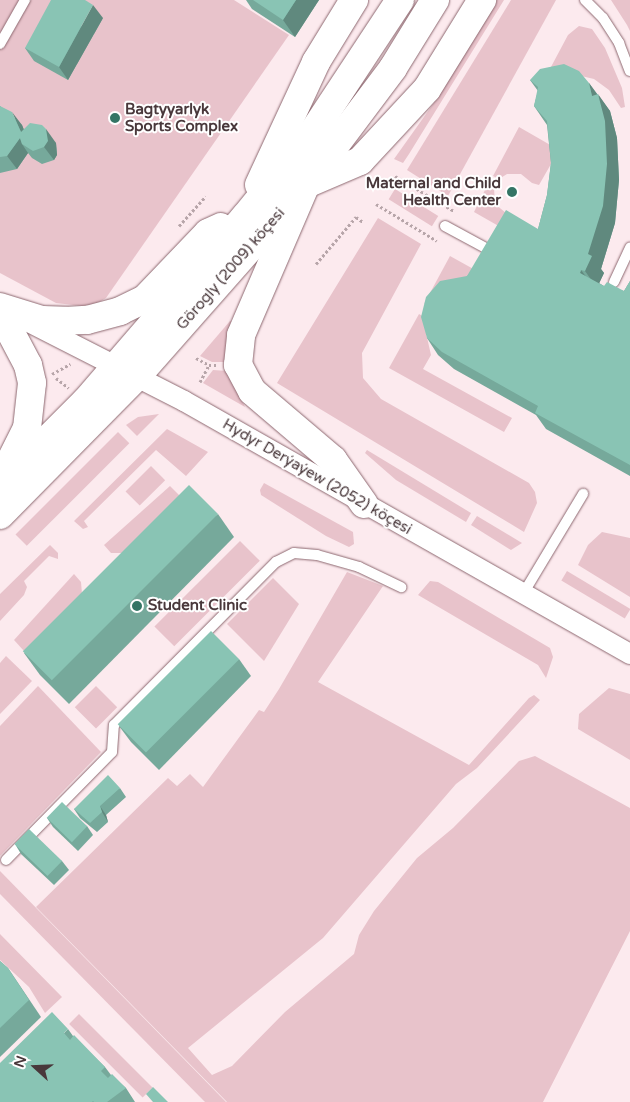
<!DOCTYPE html>
<html>
<head>
<meta charset="utf-8">
<style>
	body { margin:0 }
	#map { position:relative; width:630px; height:1102px; overflow:hidden; background:#fceaee; font-family:"Varela Round",sans-serif }
	div>[style] { position:absolute }
	[style*='--x'] { left:calc(var(--x)*1px); top:calc(var(--y)*1px); width:calc(var(--w)*1px); rotate:calc(var(--a)*1deg) }
	.green>* { inset:0; background:#e8c3cb; transform-origin:0 0 }
	.path>* { height:3px; margin-top:-1.5px; transform-origin:0; background:repeating-linear-gradient(90deg,#b7a5a9 0 2.5px,transparent 0 5px) }
	.roads { filter:drop-shadow(0 0 1px #8d6870) drop-shadow(0 0 1px #8d6870) }
	.lane>* { height:10px; margin:-5px; padding:0 5px; transform-origin:5px; border-radius:5px; background:#fff }
	.street>* { height:20px; margin:-10px; padding:0 10px; transform-origin:10px; border-radius:10px; background:#fff }
	.secondary>* { height:28px; margin:-14px; padding:0 14px; transform-origin:14px; border-radius:14px; background:#fff }
	.wall>* { inset:0; background:#76a99b }
	.shaded-wall>* { inset:0; background:#60897e }
	.building>* { inset:0; background:#89c4b4; transform-origin:0 0 }
	.dots>* { width:14px; height:14px; translate:-50% -50%; box-sizing:border-box; border:2px solid #fff; border-radius:50% }
	span { translate:-50% -50%; white-space:nowrap; text-align:center; line-height:1.15; -webkit-text-stroke:4px #fff; paint-order:stroke }
	.poi-label { font-size:15px; color:#49383b; font-weight:700 }
	.left { translate:0 -50%; text-align:left }
	.right { translate:-100% -50%; text-align:right }
	.street-label { font-size:15px; color:#49383b }
	.north { position:absolute; left:10px; top:1042px; width:50px; height:50px; -webkit-text-stroke:4px #fff; paint-order:stroke; rotate:290deg; font-size:14px; font-weight:700; line-height:20px; text-align:center; color:#49383b }
	.north::after { content:''; display:block; margin:auto; width:18px; height:22px; background:#49383b; clip-path:polygon(50% 0,100% 100%,50% 72%,0 100%) }
</style>
</head>
<body>
<div id="map">
	<div class="green">
		<div style="clip-path:polygon(0 0,234px 0,289px 35px,106px 298px,91px 307px,56px 303px,0 273px)"></div>
		<div style="clip-path:polygon(497px 0,504px 0,409px 154px,403px 163px,394px 159px,436px 100px)"></div>
		<div style="clip-path:polygon(511px 0,556px 0,448px 196px,407px 170px)"></div>
		<div style="clip-path:polygon(611px 0,630px 0,630px 31px,627px 25px)"></div>
		<div style="clip-path:polygon(579px 26px,592px 29px,605px 48px,622px 88px,625px 107px,621px 108px,609px 90px,594px 79px,577px 75px,544px 80px,568px 35px)"></div>
		<div style="clip-path:polygon(519px 127px,559px 150px,539px 185px,532px 183px,521px 174px,507px 174px,499px 179px,493px 176px)"></div>
		<div style="clip-path:polygon(488px 184px,494px 188px,495px 204px,506px 213px,511px 233px,474px 212px)"></div>
		<div style="left:395px;top:189px;width:51px;height:12px;rotate:32deg"></div>
		<div style="clip-path:polygon(378px 218px,421px 244px,362px 353px,363px 378px,381px 399px,529px 483px,535px 492px,537px 503px,524px 532px,277px 383px)"></div>
		<div style="clip-path:polygon(450px 256px,486px 276px,424px 304px)"></div>
		<div style="clip-path:polygon(419px 314px,428px 319px,426px 333px,431px 355px,423px 369px,512px 418px,504px 432px,389px 368px)"></div>
		<div style="clip-path:polygon(230px 321px,233px 321px,227px 362px,212px 362px,200px 356px)"></div>
		<div style="clip-path:polygon(213px 370px,228px 371px,245px 407px,203px 383px)"></div>
		<div style="clip-path:polygon(159px 414px,137px 436px,126px 425px,138px 417px)"></div>
		<div style="clip-path:polygon(167px 429px,208px 452px,186px 476px,156px 450px,84px 521px,88px 527px,83px 529px,74px 521px)"></div>
		<div style="left:118px;top:432px;width:16px;height:145px;rotate:45deg"></div>
		<div style="clip-path:polygon(367px 450px,471px 513px,466px 522px,396px 480px,365px 453px)"></div>
		<div style="left:151px;top:466px;width:20px;height:36px;rotate:45deg"></div>
		<div style="clip-path:polygon(264px 483px,353px 532px,354px 544px,349px 547px,326px 536px,261px 495px,260px 490px)"></div>
		<div style="clip-path:polygon(170px 486px,181px 497px,123px 553px,111px 553px,104px 545px)"></div>
		<div style="clip-path:polygon(477px 516px,522px 543px,511px 550px,471px 525px)"></div>
		<div style="clip-path:polygon(602px 532px,630px 538px,630px 597px,578px 565px,588px 545px)"></div>
		<div style="left:240px;top:541px;width:28px;height:121px;rotate:45deg"></div>
		<div style="clip-path:polygon(50px 545px,58px 553px,58px 559px,49px 556px,24px 581px,27px 587px,24px 595px,0 621px,0 594px)"></div>
		<div style="left:567px;top:571px;width:74px;height:11px;rotate:31deg"></div>
		<div style="clip-path:polygon(347px 572px,383px 586px,318px 682px,469px 765px,529px 698px,534px 695px,540px 700px,477px 768px,456px 784px,323px 938px,188px 1048px,212px 1075px,232px 1066px,285px 1012px,354px 954px,359px 935px,374px 911px,417px 858px,453px 828px,519px 761px,535px 756px,630px 808px,630px 931px,543px 1102px,227px 1102px,36px 907px,168px 778px,177px 786px,190px 774px,203px 787px,259px 710px,264px 712px,279px 689px)"></div>
		<div style="clip-path:polygon(74px 574px,81px 582px,82px 594px,24px 651px,14px 640px)"></div>
		<div style="clip-path:polygon(273px 578px,299px 604px,264px 661px,227px 624px)"></div>
		<div style="clip-path:polygon(430px 581px,438px 582px,550px 648px,553px 657px,546px 678px,538px 665px,418px 595px)"></div>
		<div style="clip-path:polygon(6px 656px,32px 681px,0 714px,0 663px)"></div>
		<div style="clip-path:polygon(38px 686px,101px 752px,0 856px,0 726px)"></div>
		<div style="left:96px;top:686px;width:30px;height:30px;rotate:45deg"></div>
		<div style="clip-path:polygon(609px 688px,630px 694px,630px 760px,578px 729px,579px 714px)"></div>
		<div style="clip-path:polygon(0 871px,226px 1102px,205px 1102px,0 894px)"></div>
		<div style="clip-path:polygon(0 934px,62px 997px,45px 1013px,29px 987px,0 960px)"></div>
		<div style="left:79px;top:1014px;width:104px;height:14px;rotate:45deg"></div>
	</div>
	<div class="path">
		<div style="--x:395;--y:176;--w:69;--a:30.7"></div>
		<div style="--x:376;--y:204;--w:71;--a:31.2"></div>
		<div style="--x:179;--y:226;--w:40;--a:-48"></div>
		<div style="--x:316;--y:264;--w:62;--a:-49.6"></div>
		<div style="--x:356;--y:217;--w:9;--a:36"></div>
		<div style="--x:196;--y:358;--w:15;--a:28"></div>
		<div style="--x:52;--y:374;--w:21;--a:-29"></div>
		<div style="--x:56;--y:378;--w:16;--a:38"></div>
		<div style="--x:200;--y:382;--w:19;--a:-62"></div>
		<div style="--x:209;--y:365;--w:7;--a:0"></div>
	</div>
	<div class="roads">
		<div class="lane">
			<div style="--x:585;--y:0;--w:25;--a:45"></div>
			<div style="--x:603;--y:18;--w:30;--a:57"></div>
			<div style="--x:619;--y:43;--w:30;--a:69"></div>
			<div style="--x:0;--y:44;--w:51;--a:-60.4"></div>
			<div style="--x:445;--y:226;--w:57;--a:28.4"></div>
			<div style="--x:614;--y:282;--w:38;--a:-65"></div>
			<div style="--x:523;--y:594;--w:117;--a:-59"></div>
			<div style="--x:6;--y:860;--w:151;--a:-45.5"></div>
			<div style="--x:112;--y:752;--w:27;--a:-86"></div>
			<div style="--x:114;--y:725;--w:230;--a:-45.2"></div>
			<div style="--x:276;--y:562;--w:20;--a:-27"></div>
			<div style="--x:294;--y:553;--w:23;--a:5"></div>
			<div style="--x:317;--y:555;--w:44;--a:15.9"></div>
			<div style="--x:359;--y:567;--w:47;--a:25.5"></div>
		</div>
		<div class="street">
			<div style="--x:29;--y:322;--w:174;--a:27"></div>
			<div style="--x:184;--y:401;--w:513;--a:29.56"></div>
		</div>
		<div class="secondary">
			<div style="--x:259;--y:185;--w:136;--a:-65.1"></div>
			<div style="--x:316;--y:62;--w:73;--a:-58.5"></div>
			<div style="--x:0;--y:307;--w:44;--a:17.2"></div>
			<div style="--x:42;--y:320;--w:23;--a:2"></div>
			<div style="--x:65;--y:321;--w:22;--a:-3"></div>
			<div style="--x:87;--y:320;--w:34;--a:-15"></div>
			<div style="--x:120;--y:311;--w:28;--a:-26"></div>
			<div style="--x:145;--y:299;--w:91;--a:-46.3"></div>
			<div style="--x:208;--y:233;--w:14;--a:-25"></div>
			<div style="--x:0;--y:312;--w:60;--a:62.2"></div>
			<div style="--x:28;--y:365;--w:18;--a:77"></div>
			<div style="--x:32;--y:383;--w:45;--a:96.3"></div>
			<div style="--x:27;--y:428;--w:45;--a:116.6"></div>
			<div style="--x:0;--y:487;--w:122;--a:-45"></div>
			<div style="--x:86;--y:401;--w:243;--a:-49.2"></div>
			<div style="--x:245;--y:217;--w:102;--a:-51"></div>
			<div style="--x:309;--y:138;--w:165;--a:-56.6"></div>
			<div style="--x:364;--y:504;--w:54;--a:-125.2"></div>
			<div style="--x:333;--y:460;--w:106;--a:-139.6"></div>
			<div style="--x:252;--y:391;--w:30;--a:-118"></div>
			<div style="--x:238;--y:365;--w:30;--a:-84"></div>
			<div style="--x:241;--y:335;--w:164;--a:-66.7"></div>
			<div style="--x:306;--y:184;--w:59;--a:-23.1"></div>
			<div style="--x:360;--y:161;--w:98;--a:-47.1"></div>
			<div style="--x:427;--y:89;--w:105;--a:-58.3"></div>
			<div style="--x:0;--y:515;--w:195;--a:-45.4"></div>
			<div style="--x:137;--y:376;--w:256;--a:-48.6"></div>
			<div style="--x:306;--y:184;--w:145;--a:-53.1"></div>
			<div style="--x:393;--y:68;--w:80;--a:-58.3"></div>
		</div>
	</div>
	<div class="wall">
		<div style="clip-path:polygon(246px 0,319px 0,295px 37px,252px 9px)"></div>
		<div style="clip-path:polygon(103px 18px,68px 80px,34px 61px,25px 48px)"></div>
		<div style="clip-path:polygon(530px 80px,589px 83px,610px 111px,617px 138px,619px 180px,615px 223px,601px 269px,604px 273px,599px 283px,604px 286px,624px 291px,630px 281px,630px 476px,546px 429px,536px 415px,454px 369px,438px 355px,427px 338px,467px 276px,538px 229px,547px 195px,551px 163px,547px 125px,534px 106px,538px 91px)"></div>
		<div style="clip-path:polygon(0 106px,22px 125px,24px 130px,56px 143px,57px 155px,54px 160px,42px 164px,32px 158px,28px 153px,17px 169px,0 173px)"></div>
		<div style="clip-path:polygon(218px 514px,234px 537px,69px 704px,40px 675px,24px 653px)"></div>
		<div style="clip-path:polygon(239px 659px,251px 676px,159px 770px,131px 742px,119px 726px)"></div>
		<div style="clip-path:polygon(120px 788px,126px 797px,106px 815px,108px 822px,97px 832px,80px 818px,74px 809px)"></div>
		<div style="clip-path:polygon(47px 818px,87px 826px,93px 835px,78px 851px,53px 827px)"></div>
		<div style="clip-path:polygon(15px 844px,62px 861px,69px 870px,54px 885px,21px 854px)"></div>
		<div style="clip-path:polygon(0 961px,8px 968px,41px 1017px,0 1057px)"></div>
		<div style="clip-path:polygon(68px 1029px,73px 1036px,105px 1067px,111px 1075px,126px 1088px,135px 1102px,0 1102px)"></div>
	</div>
	<div class="shaded-wall">
		<div style="clip-path:polygon(296px 0,319px 0,295px 37px,283px 20px)"></div>
		<div style="clip-path:polygon(93px 5px,103px 18px,68px 80px,59px 67px)"></div>
		<div style="clip-path:polygon(589px 83px,599px 97px,598px 94px,610px 111px,617px 138px,619px 180px,615px 223px,601px 269px,604px 273px,597px 288px,585px 271px,588px 254px,592px 96px)"></div>
		<div style="clip-path:polygon(12px 112px,22px 125px,30px 145px,21px 132px)"></div>
		<div style="clip-path:polygon(46px 129px,56px 143px,57px 155px,54px 160px,44px 147px)"></div>
		<div style="clip-path:polygon(20px 138px,22px 144px,28px 153px,17px 169px,7px 156px)"></div>
		<div style="clip-path:polygon(581px 270px,593px 286px,580px 273px)"></div>
		<div style="clip-path:polygon(100px 806px,106px 815px,108px 822px,102px 812px)"></div>
	</div>
	<div class="building">
		<div style="clip-path:polygon(51px 0,85px 0,93px 5px,59px 67px,25px 48px)"></div>
		<div style="clip-path:polygon(253px 0,296px 0,283px 20px)"></div>
		<div style="clip-path:polygon(564px 64px,579px 71px,589px 83px,592px 96px,598px 94px,605px 121px,607px 164px,603px 206px,588px 254px,592px 256px,585px 271px,581px 270px,580px 273px,604px 286px,607px 282px,624px 291px,630px 281px,630px 465px,535px 413px,538px 406px,442px 352px,427px 338px,421px 317px,426px 297px,440px 281px,467px 276px,506px 210px,538px 229px,547px 195px,551px 163px,547px 121px,534px 106px,538px 87px,530px 80px,540px 69px)"></div>
		<div style="clip-path:polygon(0 106px,12px 112px,21px 132px,30px 123px,42px 125px,46px 129px,48px 141px,44px 147px,33px 151px,22px 144px,20px 138px,7px 156px,0 157px)"></div>
		<div style="left:189px;top:485px;width:41px;height:235px;rotate:45deg"></div>
		<div style="left:211px;top:631px;width:40px;height:132px;rotate:45deg"></div>
		<div style="clip-path:polygon(108px 775px,120px 788px,100px 806px,102px 812px,90px 823px,74px 809px)"></div>
		<div style="left:62px;top:802px;width:35px;height:22px;rotate:44deg"></div>
		<div style="left:29px;top:829px;width:46px;height:21px;rotate:44deg"></div>
		<div style="clip-path:polygon(0 961px,8px 968px,29px 1000px,0 1028px)"></div>
		<div style="clip-path:polygon(52px 1012px,68px 1029px,64px 1033px,70px 1040px,74px 1035px,105px 1067px,101px 1071px,108px 1078px,112px 1074px,126px 1088px,107px 1102px,94px 1102px,93px 1101px,92px 1102px,0 1102px,0 1063px)"></div>
		<div style="clip-path:polygon(153px 1087px,168px 1102px,153px 1102px,146px 1094px)"></div>
	</div>
	<div class="dots">
		<div style="left:115px;top:118px;background:#347565"></div>
		<div style="left:512px;top:192px;background:#347565"></div>
		<div style="left:137px;top:606px;background:#347565"></div>
	</div>
	<div class="poi-label">
		<span class="left" style="left:125px;top:118px">Bagtyyarlyk<br>Sports Complex</span>
		<span class="right" style="left:501px;top:192px">Maternal and Child<br>Health Center</span>
		<span class="left" style="left:148px;top:606px">Student Clinic</span>
	</div>
	<div class="street-label">
		<span style="left:231px;top:269px;rotate:-49deg">Görogly (2009) köçesi</span>
		<span style="left:317px;top:477px;rotate:30deg">Hydyr Derýaýew (2052) köçesi</span>
	</div>
	<div class="north">N</div>
</div>
</body>
</html>
